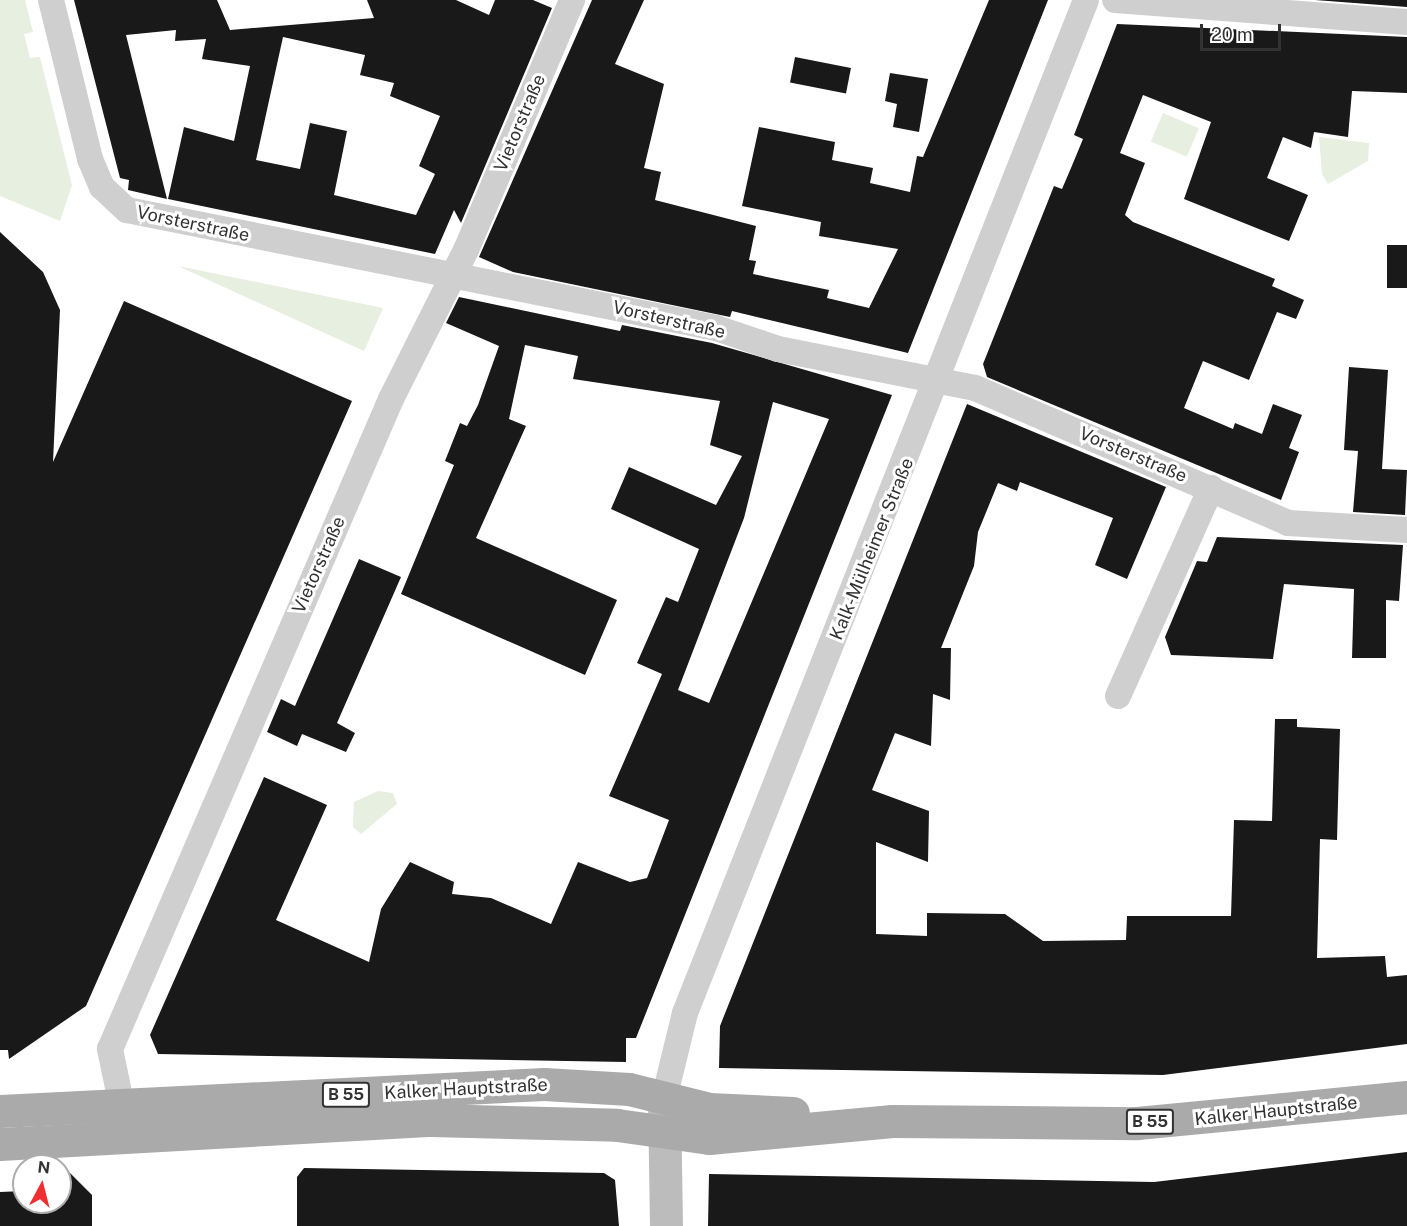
<!DOCTYPE html>
<html>
<head>
<meta charset="utf-8">
<style>
	body { margin:0 }
	#map { position:relative; width:1407px; height:1226px; overflow:hidden; background:#fff; font-family:"Public Sans",sans-serif }
	div>[style] { position:absolute }
	[style*='--x'] { left:calc(var(--x)*1px); top:calc(var(--y)*1px); width:calc(var(--w)*1px); rotate:calc(var(--a)*1deg) }
	.green>* { inset:0; background:#e7efe0; transform-origin:0 0 }
	.building>* { inset:0; background:#191919; transform-origin:0 0 }
	.street>* { height:26px; margin:-13px; padding:0 13px; transform-origin:13px; border-radius:13px; background:#cfcfcf }
	.secondary>* { height:33px; margin:-16.5px; padding:0 16.5px; transform-origin:16.5px; border-radius:16.5px; background:#bcbcbc }
	.primary>* { height:33px; margin:-16.5px; padding:0 16.5px; transform-origin:16.5px; border-radius:16.5px; background:#aaa }
	span { translate:-50% -50%; white-space:nowrap; text-align:center; line-height:1.15; -webkit-text-stroke:6px #fff; paint-order:stroke }
	.shield-label span { padding:2px 4px; background:#fff; border:2px solid; border-radius:4px; -webkit-text-stroke-width:0 }
	.shield-label { font-size:16px; color:#323232; font-weight:700 }
	.street-label { font-size:18px; color:#323232 }
	.north { position:absolute; left:12px; top:1154px; width:60px; height:60px; box-sizing:border-box; background:#fff; border:2px solid #adadad; border-radius:50%; rotate:7deg; font-size:16px; font-weight:700; line-height:24px; text-align:center; color:#323232 }
	.north::after { content:''; display:block; margin:auto; width:21px; height:27px; background:#ef2f32; clip-path:polygon(50% 0,100% 100%,50% 72%,0 100%) }
	.scale { position:absolute; left:1200px; top:24px; width:81px; height:27px; box-sizing:border-box; border:3px solid #323232; border-top:0; padding-left:8px; font-size:18px; line-height:21px; white-space:nowrap; color:#323232; -webkit-text-stroke:4px #fff; paint-order:stroke }
</style>
</head>
<body>
<div id="map">
	<div class="green">
		<div style="clip-path:polygon(0 0,25px 0,33px 32px,24px 34px,30px 58px,40px 57px,72px 185px,60px 221px,0 196px)"></div>
		<div style="left:1163px;top:113px;width:39px;height:31px;rotate:23deg"></div>
		<div style="clip-path:polygon(1319px 137px,1369px 143px,1368px 161px,1328px 184px,1322px 174px)"></div>
		<div style="clip-path:polygon(178px 266px,383px 308px,364px 351px)"></div>
		<div style="clip-path:polygon(378px 791px,393px 793px,397px 804px,361px 834px,353px 827px,354px 802px)"></div>
	</div>
	<div class="building">
		<div style="clip-path:polygon(evenodd,74px 0,217px 0,230px 30px,374px 18px,367px 0,456px 0,489px 15px,495px 0,533px 0,552px 8px,461px 223px,454px 210px,435px 254px,168px 199px,184px 127px,234px 141px,250px 66px,202px 59px,206px 39px,175px 41px,176px 30px,126px 35px,167px 199px,128px 190px,129px 180px,120px 178px,74px 0,283px 37px,365px 55px,360px 75px,394px 83px,390px 96px,440px 116px,419px 166px,435px 174px,416px 215px,334px 195px,347px 131px,310px 123px,300px 169px,256px 160px,283px 37px)"></div>
		<div style="clip-path:polygon(592px 0,644px 0,615px 64px,664px 84px,644px 168px,661px 172px,655px 200px,756px 226px,749px 260px,756px 261px,753px 274px,829px 290px,827px 298px,869px 308px,898px 249px,819px 236px,821px 222px,742px 206px,759px 127px,835px 142px,832px 160px,873px 168px,870px 183px,910px 192px,917px 156px,923px 157px,989px 0,1048px 0,908px 353px,732px 311px,730px 317px,513px 272px,479px 257px)"></div>
		<div style="clip-path:polygon(1315px 0,1407px 0,1407px 7px)"></div>
		<div style="clip-path:polygon(1117px 24px,1407px 37px,1407px 93px,1352px 91px,1348px 137px,1314px 132px,1311px 148px,1283px 137px,1267px 178px,1308px 195px,1289px 241px,1184px 199px,1211px 122px,1143px 95px,1120px 153px,1145px 163px,1125px 215px,1133px 222px,1275px 279px,1272px 286px,1304px 300px,1296px 319px,1277px 312px,1249px 380px,1203px 361px,1184px 408px,1233px 429px,1235px 423px,1262px 434px,1273px 404px,1302px 415px,1289px 448px,1299px 452px,1281px 500px,987px 377px,983px 364px,1054px 186px,1062px 189px,1071px 168px,1083px 139px,1074px 135px)"></div>
		<div style="left:795px;top:57px;width:57px;height:26px;rotate:11deg"></div>
		<div style="clip-path:polygon(890px 73px,928px 79px,919px 132px,893px 127px,897px 104px,885px 101px)"></div>
		<div style="clip-path:polygon(0 232px,43px 272px,60px 310px,53px 462px,124px 301px,352px 401px,86px 1006px,9px 1059px,8px 1050px,0 1050px)"></div>
		<div style="left:1387px;top:245px;width:20px;height:43px"></div>
		<div style="clip-path:polygon(evenodd,459px 297px,620px 331px,622px 325px,712px 343px,892px 395px,636px 1038px,626px 1038px,626px 1062px,158px 1054px,150px 1035px,264px 777px,327px 805px,276px 920px,369px 962px,381px 909px,410px 862px,454px 882px,452px 894px,491px 898px,551px 924px,578px 862px,630px 882px,647px 878px,669px 820px,609px 796px,662px 674px,637px 663px,666px 597px,678px 602px,699px 549px,611px 509px,629px 467px,716px 505px,742px 456px,710px 445px,720px 401px,573px 379px,578px 356px,525px 345px,509px 419px,526px 426px,476px 538px,617px 600px,585px 675px,401px 594px,454px 465px,445px 461px,460px 423px,467px 426px,478px 405px,499px 346px,446px 323px,459px 297px,773px 402px,829px 419px,709px 703px,678px 690px,744px 518px,773px 402px)"></div>
		<div style="clip-path:polygon(1349px 367px,1388px 370px,1382px 469px,1407px 470px,1405px 515px,1353px 512px,1358px 451px,1344px 450px)"></div>
		<div style="clip-path:polygon(967px 404px,1166px 487px,1127px 579px,1095px 565px,1113px 518px,1020px 482px,1017px 491px,998px 483px,978px 532px,974px 566px,941px 648px,951px 648px,950px 700px,933px 694px,931px 746px,895px 733px,872px 790px,929px 811px,928px 862px,876px 842px,876px 934px,927px 936px,927px 913px,1005px 914px,1043px 941px,1126px 940px,1127px 916px,1231px 916px,1234px 820px,1272px 821px,1275px 719px,1297px 719px,1297px 727px,1340px 729px,1337px 840px,1320px 839px,1317px 958px,1385px 956px,1387px 977px,1407px 975px,1407px 1044px,1163px 1075px,719px 1068px,720px 1026px)"></div>
		<div style="clip-path:polygon(1217px 537px,1403px 545px,1399px 601px,1386px 600px,1386px 658px,1352px 658px,1354px 589px,1284px 584px,1273px 659px,1171px 655px,1165px 637px,1197px 561px,1207px 562px)"></div>
		<div style="clip-path:polygon(359px 559px,401px 577px,337px 723px,355px 733px,346px 752px,302px 734px,297px 746px,267px 732px,281px 699px,295px 706px)"></div>
		<div style="clip-path:polygon(1407px 1152px,1407px 1226px,708px 1226px,709px 1174px,1154px 1182px)"></div>
		<div style="clip-path:polygon(304px 1168px,604px 1173px,615px 1180px,619px 1226px,297px 1226px,297px 1177px)"></div>
		<div style="clip-path:polygon(68px 1171px,92px 1195px,92px 1226px,0 1226px,0 1192px,24px 1191px,24px 1202px,60px 1202px,60px 1190px,69px 1190px)"></div>
	</div>
	<div class="street">
		<div style="--x:51;--y:0;--w:164;--a:76.2"></div>
		<div style="--x:90;--y:159;--w:30;--a:67"></div>
		<div style="--x:102;--y:187;--w:34;--a:43"></div>
		<div style="--x:127;--y:210;--w:601;--a:11.33"></div>
		<div style="--x:716;--y:328;--w:65;--a:18.7"></div>
		<div style="--x:778;--y:349;--w:201;--a:11.2"></div>
		<div style="--x:975;--y:388;--w:341;--a:23.3"></div>
		<div style="--x:1288;--y:523;--w:119;--a:3.4"></div>
		<div style="--x:1115;--y:0;--w:293;--a:4.3"></div>
		<div style="--x:1118;--y:696;--w:228;--a:-65.9"></div>
		<div style="--x:664;--y:1099;--w:89;--a:-76.3"></div>
		<div style="--x:685;--y:1013;--w:1089;--a:-68.4"></div>
		<div style="--x:125;--y:1121;--w:74;--a:-101.8"></div>
		<div style="--x:110;--y:1049;--w:708;--a:-66.62"></div>
		<div style="--x:391;--y:399;--w:167;--a:-63.3"></div>
		<div style="--x:466;--y:250;--w:272;--a:-67"></div>
	</div>
	<div class="secondary">
		<div style="--x:664;--y:1099;--w:127;--a:89.1"></div>
	</div>
	<div class="primary">
		<div style="--x:0;--y:1111;--w:545;--a:-2.84"></div>
		<div style="--x:544;--y:1084;--w:85;--a:3.4"></div>
		<div style="--x:629;--y:1089;--w:82;--a:14"></div>
		<div style="--x:709;--y:1109;--w:84;--a:2.7"></div>
		<div style="--x:0;--y:1144;--w:432;--a:-3.2"></div>
		<div style="--x:431;--y:1120;--w:186;--a:1.5"></div>
		<div style="--x:617;--y:1125;--w:93;--a:8"></div>
		<div style="--x:709;--y:1138;--w:184;--a:-5.3"></div>
		<div style="--x:892;--y:1121;--w:245;--a:0.5"></div>
		<div style="--x:1137;--y:1123;--w:271;--a:-5.5"></div>
	</div>
	<div class="shield-label">
		<span style="left:346px;top:1095px">B 55</span>
		<span style="left:1150px;top:1122px">B 55</span>
	</div>
	<div class="street-label">
		<span style="left:520px;top:123px;rotate:-67deg">Vietorstraße</span>
		<span style="left:193px;top:224px;rotate:12deg">Vorsterstraße</span>
		<span style="left:669px;top:320px;rotate:13deg">Vorsterstraße</span>
		<span style="left:1133px;top:455px;rotate:23deg">Vorsterstraße</span>
		<span style="left:872px;top:549px;rotate:-68deg">Kalk-Mülheimer Straße</span>
		<span style="left:319px;top:565px;rotate:-66deg">Vietorstraße</span>
		<span style="left:466px;top:1089px;rotate:-3deg">Kalker Hauptstraße</span>
		<span style="left:1276px;top:1111px;rotate:-6deg">Kalker Hauptstraße</span>
	</div>
	<div class="north">N</div>
	<div class="scale">20 m</div>
</div>
</body>
</html>
